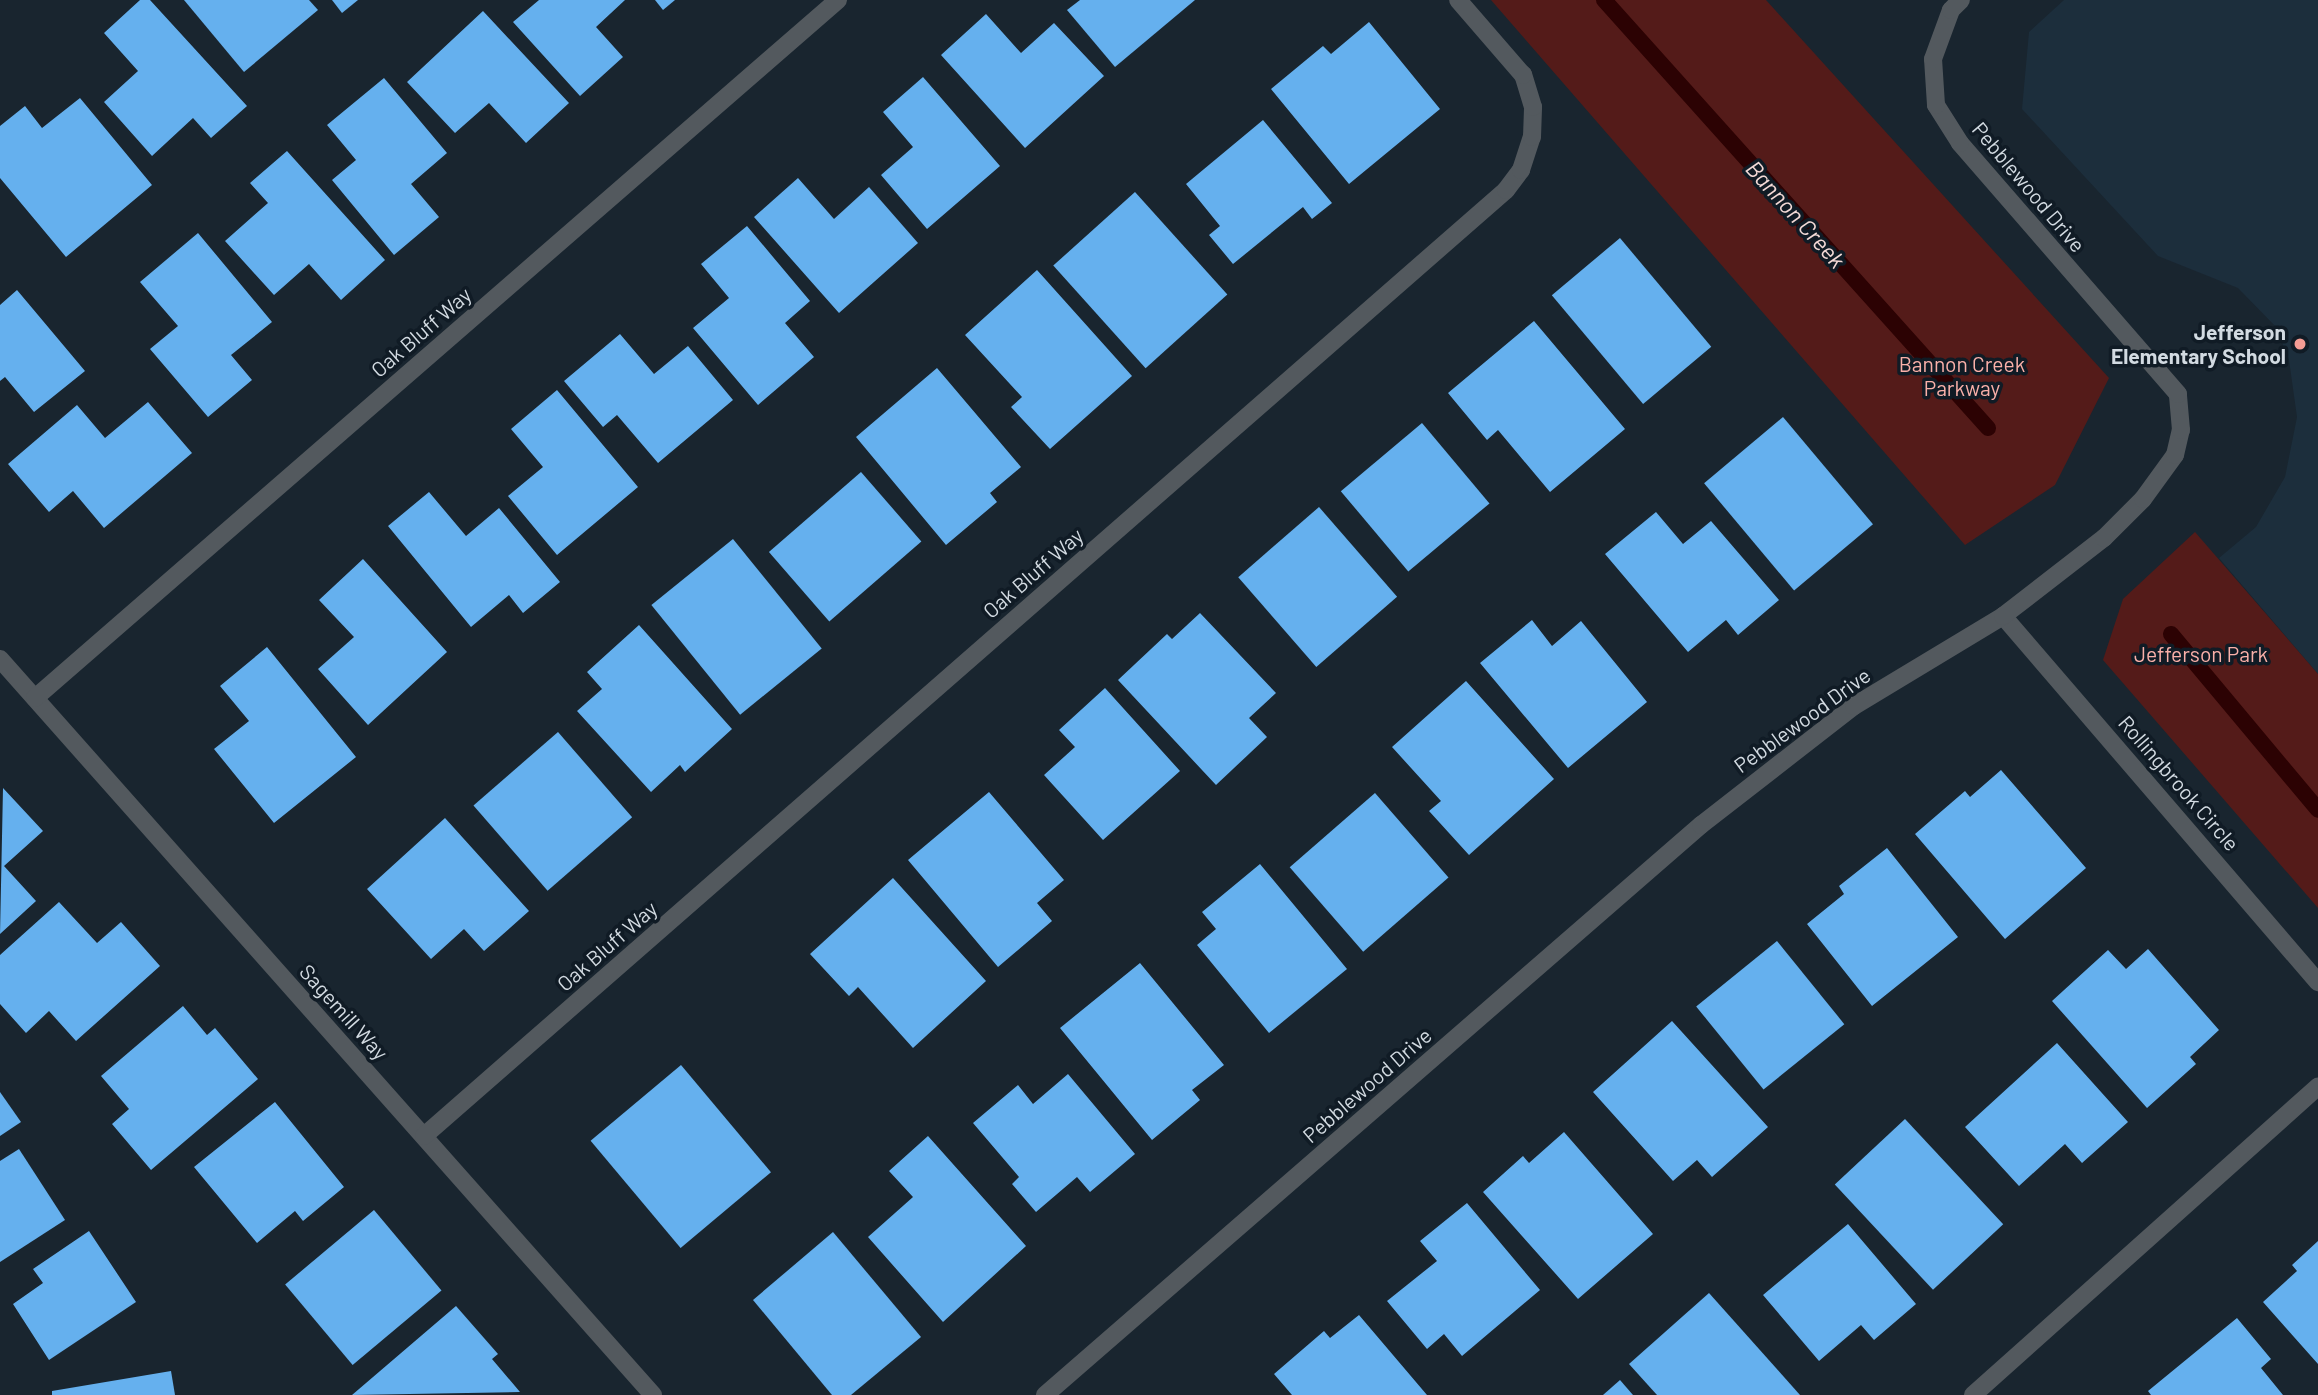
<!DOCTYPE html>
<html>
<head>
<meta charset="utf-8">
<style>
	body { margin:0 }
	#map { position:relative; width:2318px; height:1395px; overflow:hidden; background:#19252f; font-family:Barlow,sans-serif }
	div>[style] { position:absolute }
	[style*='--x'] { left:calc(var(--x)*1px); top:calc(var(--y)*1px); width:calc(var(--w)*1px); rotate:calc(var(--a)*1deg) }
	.built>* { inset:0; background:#1c2e3c }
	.green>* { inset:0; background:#541b19 }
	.stream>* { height:16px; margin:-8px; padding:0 8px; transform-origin:8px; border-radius:8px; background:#2c0203 }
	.building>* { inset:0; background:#65b0ee; transform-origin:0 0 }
	.minor>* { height:18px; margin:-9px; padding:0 9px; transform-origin:9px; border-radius:9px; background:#53595e }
	.dots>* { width:19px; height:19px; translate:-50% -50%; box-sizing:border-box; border:4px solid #101b25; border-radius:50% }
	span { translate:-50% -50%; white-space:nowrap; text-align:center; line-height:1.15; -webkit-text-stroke:7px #101b25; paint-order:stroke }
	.street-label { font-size:21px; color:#d2dae1 }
	.poi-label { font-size:21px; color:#d2dae1; font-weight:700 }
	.right { translate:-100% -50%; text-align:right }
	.park-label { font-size:21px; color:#fab0a9 }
	.water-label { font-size:23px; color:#f4dad7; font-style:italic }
</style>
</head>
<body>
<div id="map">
	<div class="built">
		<div style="clip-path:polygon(2064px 0,2318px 0,2318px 674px,2219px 558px,2256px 527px,2285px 477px,2297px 417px,2289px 360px,2276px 327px,2238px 288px,2158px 256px,2022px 109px,2029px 32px)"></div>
	</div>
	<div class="green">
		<div style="clip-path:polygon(1491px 0,1766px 0,2109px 378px,2055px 485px,1965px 545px)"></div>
		<div style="clip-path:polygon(2195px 532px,2318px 674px,2318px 908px,2103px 660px,2123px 599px)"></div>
	</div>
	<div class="stream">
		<div style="--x:1604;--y:0;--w:575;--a:48.1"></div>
		<div style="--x:2171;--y:634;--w:229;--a:50.1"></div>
	</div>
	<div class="building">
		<div style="clip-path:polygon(140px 0,150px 0,247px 106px,211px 138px,193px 118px,152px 156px,104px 102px,138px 71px,104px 33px)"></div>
		<div style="clip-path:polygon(184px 0,309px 0,318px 10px,244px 72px)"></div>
		<div style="clip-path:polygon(332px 0,358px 0,342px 13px)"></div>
		<div style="clip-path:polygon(539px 0,625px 0,596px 27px,623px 57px,580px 96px,513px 22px)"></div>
		<div style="clip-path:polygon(655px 0,675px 0,663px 10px)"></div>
		<div style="clip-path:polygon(1080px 0,1195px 0,1115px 67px,1067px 10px)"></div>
		<div style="clip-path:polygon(483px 11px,569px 103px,526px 143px,489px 103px,455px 133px,407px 82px)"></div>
		<div style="clip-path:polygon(986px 14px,1021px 53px,1054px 23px,1104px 76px,1025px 148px,941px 55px)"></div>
		<div style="clip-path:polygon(1369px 22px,1440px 109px,1349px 184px,1271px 89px,1323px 46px,1331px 54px)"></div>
		<div style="clip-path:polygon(923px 77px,1000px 166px,927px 229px,881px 175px,913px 147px,883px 112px)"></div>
		<div style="clip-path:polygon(384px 78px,447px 153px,411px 184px,439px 217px,394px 255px,332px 180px,356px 160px,327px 125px)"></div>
		<div style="clip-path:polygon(80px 98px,152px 185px,66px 257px,0 178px,0 126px,25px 106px,42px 128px)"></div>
		<div style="clip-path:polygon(1263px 120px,1332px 203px,1312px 219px,1303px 207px,1233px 264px,1209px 235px,1220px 226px,1186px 184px)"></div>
		<div style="clip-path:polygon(287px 151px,385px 260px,341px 300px,309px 264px,274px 295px,225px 241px,268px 203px,250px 183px)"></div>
		<div style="clip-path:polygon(798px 178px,834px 219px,869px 187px,918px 243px,839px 313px,754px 217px)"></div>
		<div style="left:1135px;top:192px;width:138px;height:110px;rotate:48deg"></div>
		<div style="clip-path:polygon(747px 226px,810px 301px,785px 323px,814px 357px,758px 405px,693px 328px,729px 298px,701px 264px)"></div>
		<div style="clip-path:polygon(198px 233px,272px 322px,231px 355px,252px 380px,208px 417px,150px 349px,178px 326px,140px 282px)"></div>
		<div style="left:1620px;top:238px;width:142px;height:89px;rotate:50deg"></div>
		<div style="clip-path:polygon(1037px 270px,1132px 376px,1050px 449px,1011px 407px,1022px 397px,965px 335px)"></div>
		<div style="clip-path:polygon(17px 290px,85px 371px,34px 412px,5px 377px,0 381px,0 305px)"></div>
		<div style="clip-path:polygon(1534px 321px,1625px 429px,1550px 492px,1498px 430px,1487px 440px,1448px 393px)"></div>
		<div style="clip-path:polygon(620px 334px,654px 374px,688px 346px,733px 400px,658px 463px,617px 415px,603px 427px,564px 381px)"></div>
		<div style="clip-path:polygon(937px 368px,1021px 467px,990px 493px,997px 502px,946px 545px,856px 437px)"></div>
		<div style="clip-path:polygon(557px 390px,638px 487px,557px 555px,508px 496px,543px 467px,511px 429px)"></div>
		<div style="clip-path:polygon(148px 402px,192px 453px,104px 528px,73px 491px,49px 512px,8px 464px,77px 405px,105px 438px)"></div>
		<div style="left:1783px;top:417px;width:140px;height:103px;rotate:50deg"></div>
		<div style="left:1422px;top:423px;width:105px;height:106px;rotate:50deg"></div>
		<div style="left:861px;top:472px;width:92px;height:122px;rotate:49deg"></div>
		<div style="clip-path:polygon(429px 492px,466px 536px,499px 508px,560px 582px,523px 613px,509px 595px,471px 627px,388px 526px)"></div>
		<div style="left:1319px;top:507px;width:119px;height:107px;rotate:49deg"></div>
		<div style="clip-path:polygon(1656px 512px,1683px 544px,1711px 521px,1779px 600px,1738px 635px,1726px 620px,1688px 652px,1605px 554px)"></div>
		<div style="left:733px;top:539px;width:141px;height:105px;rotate:51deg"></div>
		<div style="clip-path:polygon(363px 559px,447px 652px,368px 725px,318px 669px,354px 637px,319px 600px)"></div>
		<div style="clip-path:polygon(1200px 613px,1276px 693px,1249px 718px,1267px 737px,1216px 785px,1118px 680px,1167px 634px,1172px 639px)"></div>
		<div style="clip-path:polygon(1532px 620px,1552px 646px,1581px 621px,1647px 702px,1568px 768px,1480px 663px)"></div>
		<div style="clip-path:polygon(639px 625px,732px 729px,685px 772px,680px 765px,651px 792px,577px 711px,602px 689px,587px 672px)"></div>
		<div style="clip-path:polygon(267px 647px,356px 757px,274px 823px,214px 749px,249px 721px,220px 686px)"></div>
		<div style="clip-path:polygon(1466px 681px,1554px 779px,1469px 855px,1429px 811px,1441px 801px,1392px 747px)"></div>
		<div style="clip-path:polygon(1105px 688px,1180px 771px,1103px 840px,1044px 775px,1075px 747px,1059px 730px)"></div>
		<div style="left:558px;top:732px;width:113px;height:112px;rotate:49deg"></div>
		<div style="clip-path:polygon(2001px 770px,2086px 868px,2005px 939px,1915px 834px,1965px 791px,1970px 797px)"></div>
		<div style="clip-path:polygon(3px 788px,43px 831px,4px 866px,36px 901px,0 934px)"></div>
		<div style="clip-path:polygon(989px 792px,1064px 880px,1037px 903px,1052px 921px,998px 967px,908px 860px)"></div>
		<div style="left:1375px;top:793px;width:112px;height:113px;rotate:49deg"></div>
		<div style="clip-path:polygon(445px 818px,529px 911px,484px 951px,464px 929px,431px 959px,367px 889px)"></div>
		<div style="clip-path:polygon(1887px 848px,1958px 937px,1872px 1006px,1807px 924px,1844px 894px,1839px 886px)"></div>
		<div style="clip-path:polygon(1260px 864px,1347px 969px,1269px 1033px,1197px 945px,1216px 929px,1202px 912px)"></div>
		<div style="clip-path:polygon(893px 878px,986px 981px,913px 1048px,858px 987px,849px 996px,810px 954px)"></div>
		<div style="clip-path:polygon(59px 902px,97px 943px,121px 922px,160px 966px,76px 1041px,49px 1011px,26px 1033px,0 1004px,0 955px)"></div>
		<div style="left:1777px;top:941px;width:107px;height:104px;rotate:51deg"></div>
		<div style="clip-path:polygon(2148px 949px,2219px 1030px,2190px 1057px,2196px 1064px,2147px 1108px,2052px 1001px,2108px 950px,2126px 969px)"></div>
		<div style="clip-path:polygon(1140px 963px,1224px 1065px,1192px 1090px,1200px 1100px,1152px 1140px,1060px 1028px)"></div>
		<div style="clip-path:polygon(183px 1006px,207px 1035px,215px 1028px,258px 1079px,151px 1170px,112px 1124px,129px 1109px,101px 1076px)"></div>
		<div style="clip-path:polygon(1672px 1021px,1768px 1127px,1712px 1177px,1697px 1160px,1673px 1181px,1593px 1092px)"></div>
		<div style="clip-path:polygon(2057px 1043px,2128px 1122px,2082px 1163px,2065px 1144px,2019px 1186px,1965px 1127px)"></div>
		<div style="left:681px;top:1065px;width:140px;height:118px;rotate:50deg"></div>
		<div style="clip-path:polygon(1068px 1074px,1135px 1154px,1090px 1192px,1077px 1177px,1036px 1212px,1012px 1184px,1019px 1177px,973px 1123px,1018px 1085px,1033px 1104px)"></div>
		<div style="clip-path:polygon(0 1092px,21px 1122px,0 1136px)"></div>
		<div style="clip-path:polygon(275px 1102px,344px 1187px,303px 1221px,295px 1211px,257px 1243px,194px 1167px)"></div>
		<div style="left:1905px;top:1119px;width:144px;height:96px;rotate:47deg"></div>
		<div style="clip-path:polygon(1564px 1132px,1653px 1234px,1578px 1299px,1483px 1192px,1523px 1156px,1529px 1163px)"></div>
		<div style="clip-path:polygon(928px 1136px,1026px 1246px,943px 1322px,868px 1237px,913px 1197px,889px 1171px)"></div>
		<div style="clip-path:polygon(19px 1149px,65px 1220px,0 1262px,0 1161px)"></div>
		<div style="clip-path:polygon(1467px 1203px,1540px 1290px,1462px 1356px,1444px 1334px,1427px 1349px,1387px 1301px,1437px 1261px,1420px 1241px)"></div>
		<div style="left:374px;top:1210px;width:105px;height:116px;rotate:50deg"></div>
		<div style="clip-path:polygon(1848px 1224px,1916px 1304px,1874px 1340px,1861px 1325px,1819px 1361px,1763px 1295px)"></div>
		<div style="clip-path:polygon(89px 1231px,136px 1302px,49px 1360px,13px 1304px,43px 1283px,33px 1269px)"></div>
		<div style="clip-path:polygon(833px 1232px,921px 1337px,851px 1395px,832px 1395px,753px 1300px)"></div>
		<div style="clip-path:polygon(2318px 1241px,2318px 1364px,2263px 1302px,2297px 1271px,2292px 1265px)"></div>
		<div style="clip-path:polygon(1709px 1293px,1800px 1395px,1657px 1395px,1629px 1364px)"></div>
		<div style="clip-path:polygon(456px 1306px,498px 1354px,492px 1359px,520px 1392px,352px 1395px)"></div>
		<div style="clip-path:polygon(1359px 1315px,1427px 1395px,1292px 1395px,1274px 1374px,1324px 1331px,1330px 1338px)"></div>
		<div style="clip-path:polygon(2237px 1318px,2271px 1359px,2261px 1368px,2283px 1395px,2151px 1395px,2148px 1391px)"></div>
		<div style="clip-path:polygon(171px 1371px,175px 1395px,52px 1395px,52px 1391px)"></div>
		<div style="clip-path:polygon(1620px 1380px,1633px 1395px,1603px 1395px)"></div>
	</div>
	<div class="minor">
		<div style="--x:2003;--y:616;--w:483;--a:49.3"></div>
		<div style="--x:0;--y:659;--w:984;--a:48.42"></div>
		<div style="--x:35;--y:698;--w:1064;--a:-41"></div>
		<div style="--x:424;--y:1136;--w:1437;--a:-41.16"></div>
		<div style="--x:1506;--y:190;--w:25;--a:-53"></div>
		<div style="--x:1521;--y:170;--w:35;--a:-72"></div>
		<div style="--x:1532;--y:137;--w:30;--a:-88"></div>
		<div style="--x:1533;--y:107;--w:34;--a:-107"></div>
		<div style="--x:1523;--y:75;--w:99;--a:-130.9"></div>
		<div style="--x:1045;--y:1395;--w:869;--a:-40.99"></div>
		<div style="--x:1701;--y:825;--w:194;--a:-37.9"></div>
		<div style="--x:1854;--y:706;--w:174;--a:-31.1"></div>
		<div style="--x:2003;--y:616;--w:128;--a:-37.7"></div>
		<div style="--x:2104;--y:538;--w:55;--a:-45"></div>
		<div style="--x:2143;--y:499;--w:54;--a:-54"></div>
		<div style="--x:2175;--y:455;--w:26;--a:-77"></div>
		<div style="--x:2181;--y:430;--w:36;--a:-95"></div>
		<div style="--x:2178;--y:394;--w:332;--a:-131"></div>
		<div style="--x:1960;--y:143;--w:45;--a:-122.3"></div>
		<div style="--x:1936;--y:105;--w:46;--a:-93.7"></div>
		<div style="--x:1933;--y:59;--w:52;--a:-69.8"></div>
		<div style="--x:1951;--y:10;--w:14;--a:-45"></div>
		<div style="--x:1973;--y:1395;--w:463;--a:-41.8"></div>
	</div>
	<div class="dots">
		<div style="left:2300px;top:344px;background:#f59c94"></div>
	</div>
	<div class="street-label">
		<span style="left:2029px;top:187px;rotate:50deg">Pebblewood Drive</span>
		<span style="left:421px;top:332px;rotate:-41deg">Oak Bluff Way</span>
		<span style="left:1033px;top:573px;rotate:-41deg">Oak Bluff Way</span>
		<span style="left:1802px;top:720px;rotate:-36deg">Pebblewood Drive</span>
		<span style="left:2179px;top:783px;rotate:49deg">Rollingbrook Circle</span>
		<span style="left:607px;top:946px;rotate:-41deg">Oak Bluff Way</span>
		<span style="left:344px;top:1012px;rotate:48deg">Sagemill Way</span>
		<span style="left:1367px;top:1085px;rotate:-41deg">Pebblewood Drive</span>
	</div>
	<div class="poi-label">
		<span class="right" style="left:2286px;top:344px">Jefferson<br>Elementary School</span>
	</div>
	<div class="park-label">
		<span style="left:1962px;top:376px">Bannon Creek<br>Parkway</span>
		<span style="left:2201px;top:654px">Jefferson Park</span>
	</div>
	<div class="water-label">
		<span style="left:1796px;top:214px;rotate:48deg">Bannon Creek</span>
	</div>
</div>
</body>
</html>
